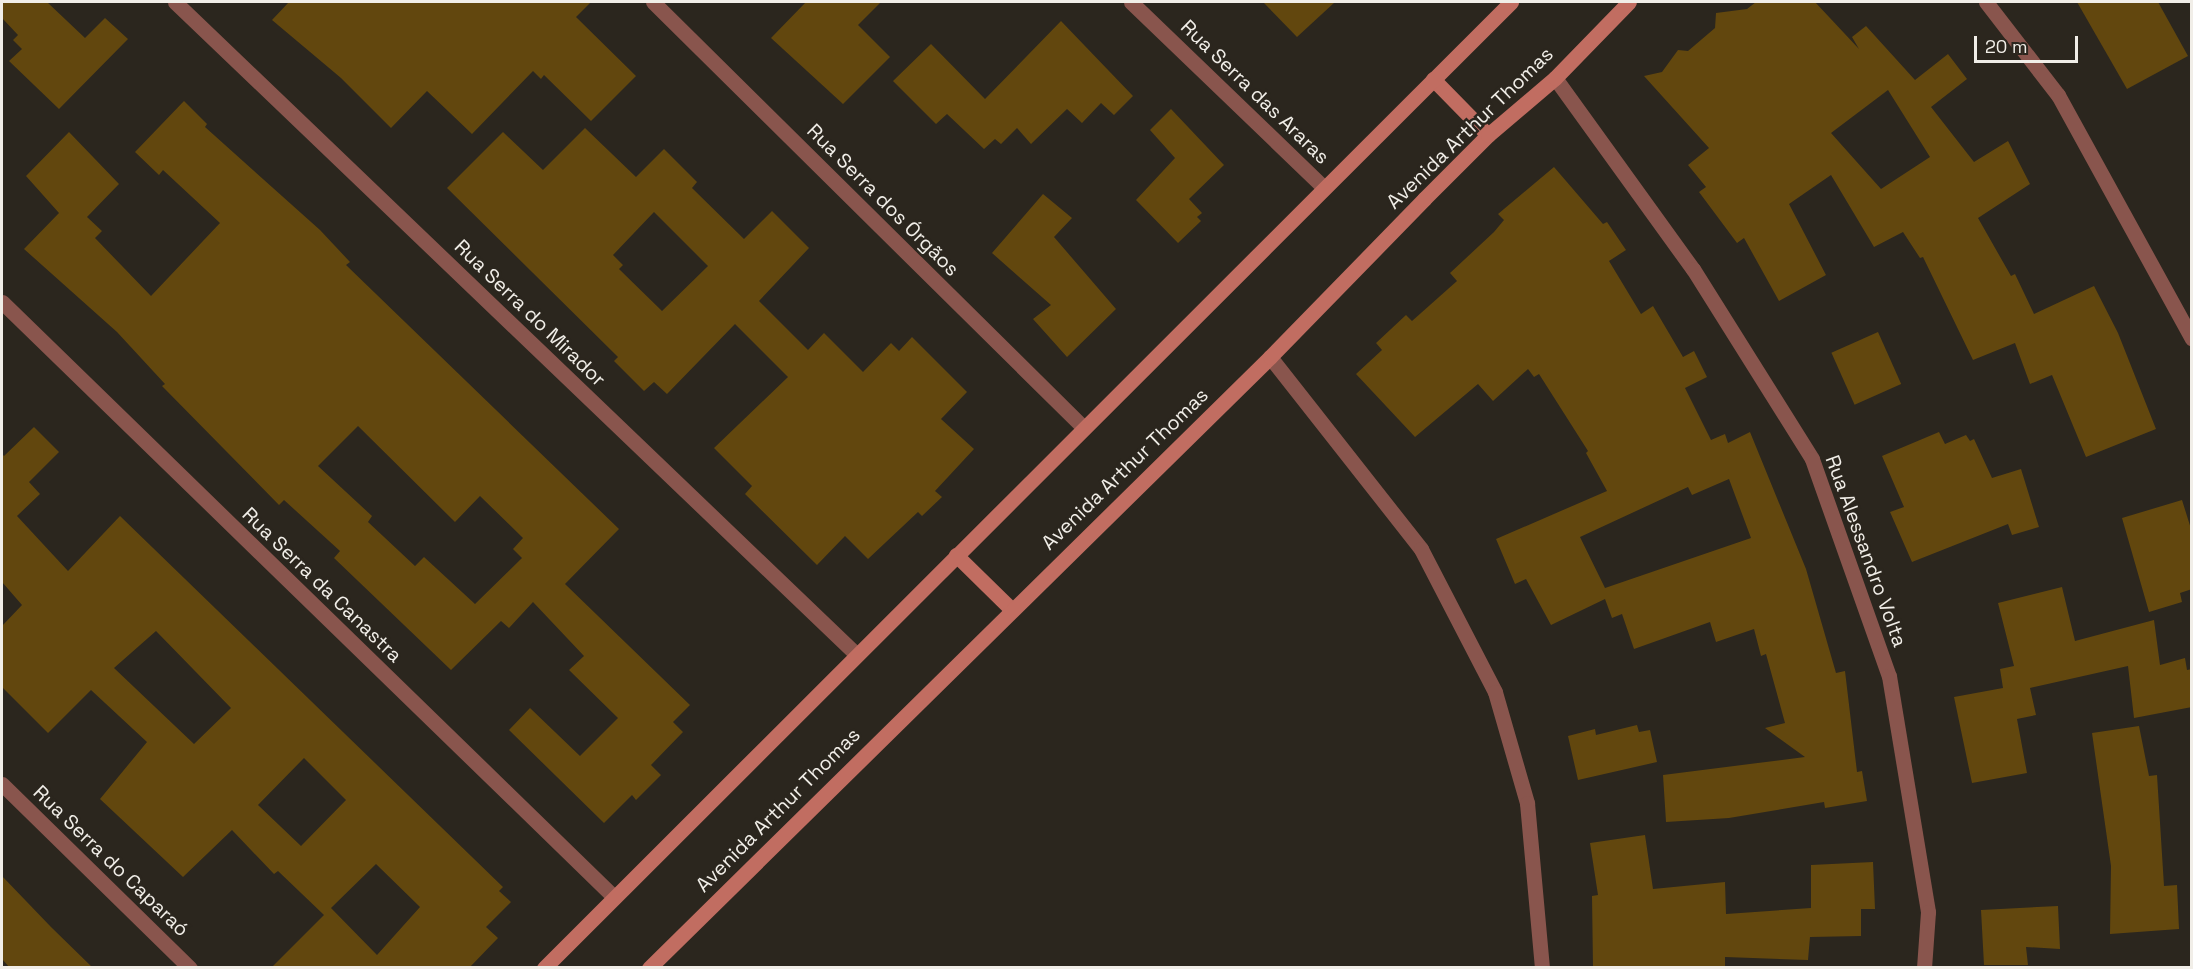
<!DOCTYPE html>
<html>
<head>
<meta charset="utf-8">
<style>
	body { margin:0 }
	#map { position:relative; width:2193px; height:969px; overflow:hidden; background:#2b261e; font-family:"Space Grotesk",sans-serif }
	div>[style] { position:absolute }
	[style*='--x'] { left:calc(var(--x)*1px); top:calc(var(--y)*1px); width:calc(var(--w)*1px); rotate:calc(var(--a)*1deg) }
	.building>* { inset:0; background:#62470e; transform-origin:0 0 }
	.street>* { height:15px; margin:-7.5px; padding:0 7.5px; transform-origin:7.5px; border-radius:7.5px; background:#89554d }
	.secondary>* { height:15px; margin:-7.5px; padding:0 7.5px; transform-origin:7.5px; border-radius:7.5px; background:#c16d61 }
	span { translate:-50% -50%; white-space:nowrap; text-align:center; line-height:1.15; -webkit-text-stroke:5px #2b261e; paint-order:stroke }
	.street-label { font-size:20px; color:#f1eee8 }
	.frame { position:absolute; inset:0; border:3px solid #f1eee8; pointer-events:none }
	.scale { position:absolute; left:1974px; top:36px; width:104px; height:27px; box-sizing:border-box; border:3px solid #f1eee8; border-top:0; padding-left:8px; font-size:18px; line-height:21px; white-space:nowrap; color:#f1eee8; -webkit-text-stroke:4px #2b261e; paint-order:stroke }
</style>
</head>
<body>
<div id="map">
	<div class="building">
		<div style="clip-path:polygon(2px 2px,47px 2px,85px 38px,105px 18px,128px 39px,59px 109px,9px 61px,22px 49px,13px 40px,18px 35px,2px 18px)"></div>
		<div style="clip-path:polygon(289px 2px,591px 2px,576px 17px,636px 76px,591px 121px,544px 75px,541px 79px,533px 71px,472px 134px,427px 91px,391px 128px,341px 78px,272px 20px)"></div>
		<div style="clip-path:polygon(806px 2px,881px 2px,858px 25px,890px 57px,843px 104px,771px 38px)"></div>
		<div style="clip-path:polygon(1263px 2px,1335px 2px,1297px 37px)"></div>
		<div style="clip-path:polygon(evenodd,1756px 2px,1815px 2px,1859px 49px,1852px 37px,1866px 26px,1915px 80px,1948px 54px,1967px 79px,1931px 107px,1974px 162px,2008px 141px,2030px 184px,1978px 218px,2011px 276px,2015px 274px,2034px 314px,2094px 286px,2118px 333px,2156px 429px,2086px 457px,2052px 375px,2030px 384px,2015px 343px,1973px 360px,1923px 257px,1920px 258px,1903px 232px,1874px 247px,1831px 175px,1789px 204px,1826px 275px,1779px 301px,1744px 238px,1737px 243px,1699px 192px,1706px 187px,1688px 165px,1709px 148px,1644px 76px,1662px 72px,1678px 50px,1688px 51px,1715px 28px,1716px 13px,1747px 9px,1756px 2px,1888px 90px,1930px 157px,1881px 189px,1831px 133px,1888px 90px)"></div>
		<div style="clip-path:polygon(2077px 2px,2158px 2px,2188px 56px,2127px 89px)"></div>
		<div style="clip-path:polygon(1061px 21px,1133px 96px,1114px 115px,1101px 103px,1082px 123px,1067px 109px,1031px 144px,1017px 128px,1001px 144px,995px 139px,984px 149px,947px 114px,936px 124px,893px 81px,931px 44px,985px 99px)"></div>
		<div style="clip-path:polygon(evenodd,184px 101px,207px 124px,205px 127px,320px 230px,350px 262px,346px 265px,619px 529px,565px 584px,690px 705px,673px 722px,683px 732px,651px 765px,661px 775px,636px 800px,632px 795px,604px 823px,509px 730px,530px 708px,580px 756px,618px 718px,569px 670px,584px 656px,533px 602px,509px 628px,501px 621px,451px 670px,334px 558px,340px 551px,284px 500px,279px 505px,162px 386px,165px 384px,117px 332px,24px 249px,59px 213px,26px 176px,69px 132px,119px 184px,87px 217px,102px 231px,95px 238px,151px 296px,220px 223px,163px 170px,159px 175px,135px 152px,184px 101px,358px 426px,455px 522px,480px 496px,523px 538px,513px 549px,522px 558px,475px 604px,424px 557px,415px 566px,368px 522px,372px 516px,318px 466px,358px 426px)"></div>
		<div style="clip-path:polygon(1171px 109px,1224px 165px,1189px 199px,1202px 213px,1197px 217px,1201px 221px,1178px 243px,1136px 200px,1175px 158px,1150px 130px)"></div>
		<div style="clip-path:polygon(evenodd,585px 128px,636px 177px,664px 149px,697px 182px,692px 188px,744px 239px,772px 211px,809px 248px,759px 301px,808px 350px,824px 333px,863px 372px,891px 343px,899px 351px,912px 337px,967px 392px,941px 419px,974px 449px,935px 491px,942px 497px,922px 516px,918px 512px,868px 559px,845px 536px,817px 565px,745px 494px,752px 486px,714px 448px,788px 377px,735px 324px,667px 394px,654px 382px,644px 391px,614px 361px,618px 357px,447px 188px,503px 132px,543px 170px,585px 128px,654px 212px,708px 266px,662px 311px,619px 269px,623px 265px,613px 255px,654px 212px)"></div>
		<div style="clip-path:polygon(evenodd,1554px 167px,1603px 224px,1607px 222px,1626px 250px,1609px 261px,1641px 314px,1653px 306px,1683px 357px,1694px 351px,1707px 377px,1685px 388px,1711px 440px,1725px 434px,1728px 443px,1750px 432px,1806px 569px,1836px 673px,1845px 671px,1857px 772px,1862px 771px,1867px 801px,1825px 808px,1824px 802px,1729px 818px,1666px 822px,1663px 775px,1805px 757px,1765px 728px,1785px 723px,1766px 654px,1761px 656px,1754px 629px,1716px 642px,1710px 622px,1634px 649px,1622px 614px,1612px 618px,1605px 599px,1551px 625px,1526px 579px,1515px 584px,1496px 539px,1607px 491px,1586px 453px,1588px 451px,1539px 374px,1534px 377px,1528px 369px,1493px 401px,1478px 384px,1415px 437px,1356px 374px,1382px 350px,1376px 343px,1406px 315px,1412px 321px,1457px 281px,1450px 273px,1494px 232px,1504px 220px,1498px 214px,1554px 167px,1729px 479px,1751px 538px,1605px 588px,1580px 537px,1688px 487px,1692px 495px,1729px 479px)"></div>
		<div style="clip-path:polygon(1043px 194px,1072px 218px,1054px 237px,1116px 309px,1067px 357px,1033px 319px,1051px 305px,992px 253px)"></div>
		<div style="left:1878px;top:332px;width:57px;height:51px;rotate:66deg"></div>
		<div style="clip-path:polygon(evenodd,34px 427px,59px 452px,29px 482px,40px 494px,17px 516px,68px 571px,120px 516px,503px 887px,499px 891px,511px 902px,486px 927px,498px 938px,469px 968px,271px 968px,324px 915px,278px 871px,274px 874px,232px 830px,183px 877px,100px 799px,147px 742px,91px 690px,48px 733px,2px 687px,2px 626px,22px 605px,2px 582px,2px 454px,4px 456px,34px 427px,156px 631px,231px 708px,194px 744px,114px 668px,156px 631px,34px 427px,304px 758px,346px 800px,301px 846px,258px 805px,304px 758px,34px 427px,376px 864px,420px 907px,377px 955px,331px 908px,376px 864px)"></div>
		<div style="clip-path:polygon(1939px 432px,1945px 444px,1966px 435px,1970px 441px,1974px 439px,1992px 478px,2021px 469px,2039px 527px,2012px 535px,2008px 524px,1912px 562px,1890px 512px,1904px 507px,1882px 456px)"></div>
		<div style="clip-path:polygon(2182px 500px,2192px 532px,2192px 589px,2180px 593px,2182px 602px,2149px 612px,2122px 518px)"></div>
		<div style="clip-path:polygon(2062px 587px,2075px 641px,2154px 620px,2160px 665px,2185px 658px,2187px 670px,2192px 669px,2192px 707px,2134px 718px,2128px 666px,2030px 688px,2036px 715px,2017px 719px,2027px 773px,1972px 783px,1954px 697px,2003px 688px,2000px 669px,2014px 666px,1998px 603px)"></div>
		<div style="clip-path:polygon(1637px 725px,1639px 732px,1650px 730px,1657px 762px,1578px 780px,1568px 736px,1595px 729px,1596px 735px)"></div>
		<div style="clip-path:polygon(2139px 726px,2149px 776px,2157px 775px,2164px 886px,2177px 885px,2179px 929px,2110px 934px,2111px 866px,2092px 733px)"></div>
		<div style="clip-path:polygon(1645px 835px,1653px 889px,1725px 882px,1726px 914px,1811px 908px,1811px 865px,1873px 862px,1875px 909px,1861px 909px,1861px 936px,1810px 937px,1808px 960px,1725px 957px,1725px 968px,1593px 968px,1592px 896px,1598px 895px,1590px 843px)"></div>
		<div style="clip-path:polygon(2px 876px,51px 927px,93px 968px,10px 968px,2px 959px)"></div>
		<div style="clip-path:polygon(2058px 906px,2060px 949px,2026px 947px,2028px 965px,1984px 965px,1981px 910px)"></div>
	</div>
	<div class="street">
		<div style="--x:175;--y:2;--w:944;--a:43.76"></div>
		<div style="--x:653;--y:2;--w:606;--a:44.67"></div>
		<div style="--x:1131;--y:2;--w:268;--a:43.9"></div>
		<div style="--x:1986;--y:2;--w:118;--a:52.3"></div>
		<div style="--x:2058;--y:95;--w:278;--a:61.2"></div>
		<div style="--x:1555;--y:78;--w:236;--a:54.2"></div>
		<div style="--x:1693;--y:269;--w:224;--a:57.9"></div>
		<div style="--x:1812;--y:459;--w:230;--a:70.5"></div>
		<div style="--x:1889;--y:676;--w:239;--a:80.6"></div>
		<div style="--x:1928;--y:912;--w:56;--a:94.1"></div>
		<div style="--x:2;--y:302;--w:854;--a:44.19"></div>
		<div style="--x:1270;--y:357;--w:244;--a:51.8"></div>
		<div style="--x:1421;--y:549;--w:161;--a:62.6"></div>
		<div style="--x:1495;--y:692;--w:116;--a:73.9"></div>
		<div style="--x:1527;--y:803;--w:166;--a:84.8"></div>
		<div style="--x:2;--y:784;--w:263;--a:44.4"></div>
	</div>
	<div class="secondary">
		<div style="--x:1433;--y:79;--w:78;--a:45.5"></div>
		<div style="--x:956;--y:555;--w:77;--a:44.5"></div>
		<div style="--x:544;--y:968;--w:1367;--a:-44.97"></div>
		<div style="--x:649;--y:968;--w:871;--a:-44.53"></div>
		<div style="--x:1270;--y:357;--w:221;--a:-45.7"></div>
		<div style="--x:1424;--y:199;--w:91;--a:-45"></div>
		<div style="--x:1488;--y:135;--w:88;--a:-40.4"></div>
		<div style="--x:1555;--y:78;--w:106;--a:-45.8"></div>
	</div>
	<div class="street-label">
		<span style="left:1255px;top:92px;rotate:44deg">Rua Serra das Araras</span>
		<span style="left:1470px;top:128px;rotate:-44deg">Avenida Arthur Thomas</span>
		<span style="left:883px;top:200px;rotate:45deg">Rua Serra dos Órgãos</span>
		<span style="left:530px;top:313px;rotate:44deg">Rua Serra do Mirador</span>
		<span style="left:1125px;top:469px;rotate:-44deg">Avenida Arthur Thomas</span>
		<span style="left:1866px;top:551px;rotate:70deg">Rua Alessandro Volta</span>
		<span style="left:322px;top:585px;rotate:44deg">Rua Serra da Canastra</span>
		<span style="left:778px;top:810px;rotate:-45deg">Avenida Arthur Thomas</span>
		<span style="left:111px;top:861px;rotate:44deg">Rua Serra do Caparaó</span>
	</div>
	<div class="frame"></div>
	<div class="scale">20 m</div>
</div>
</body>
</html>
